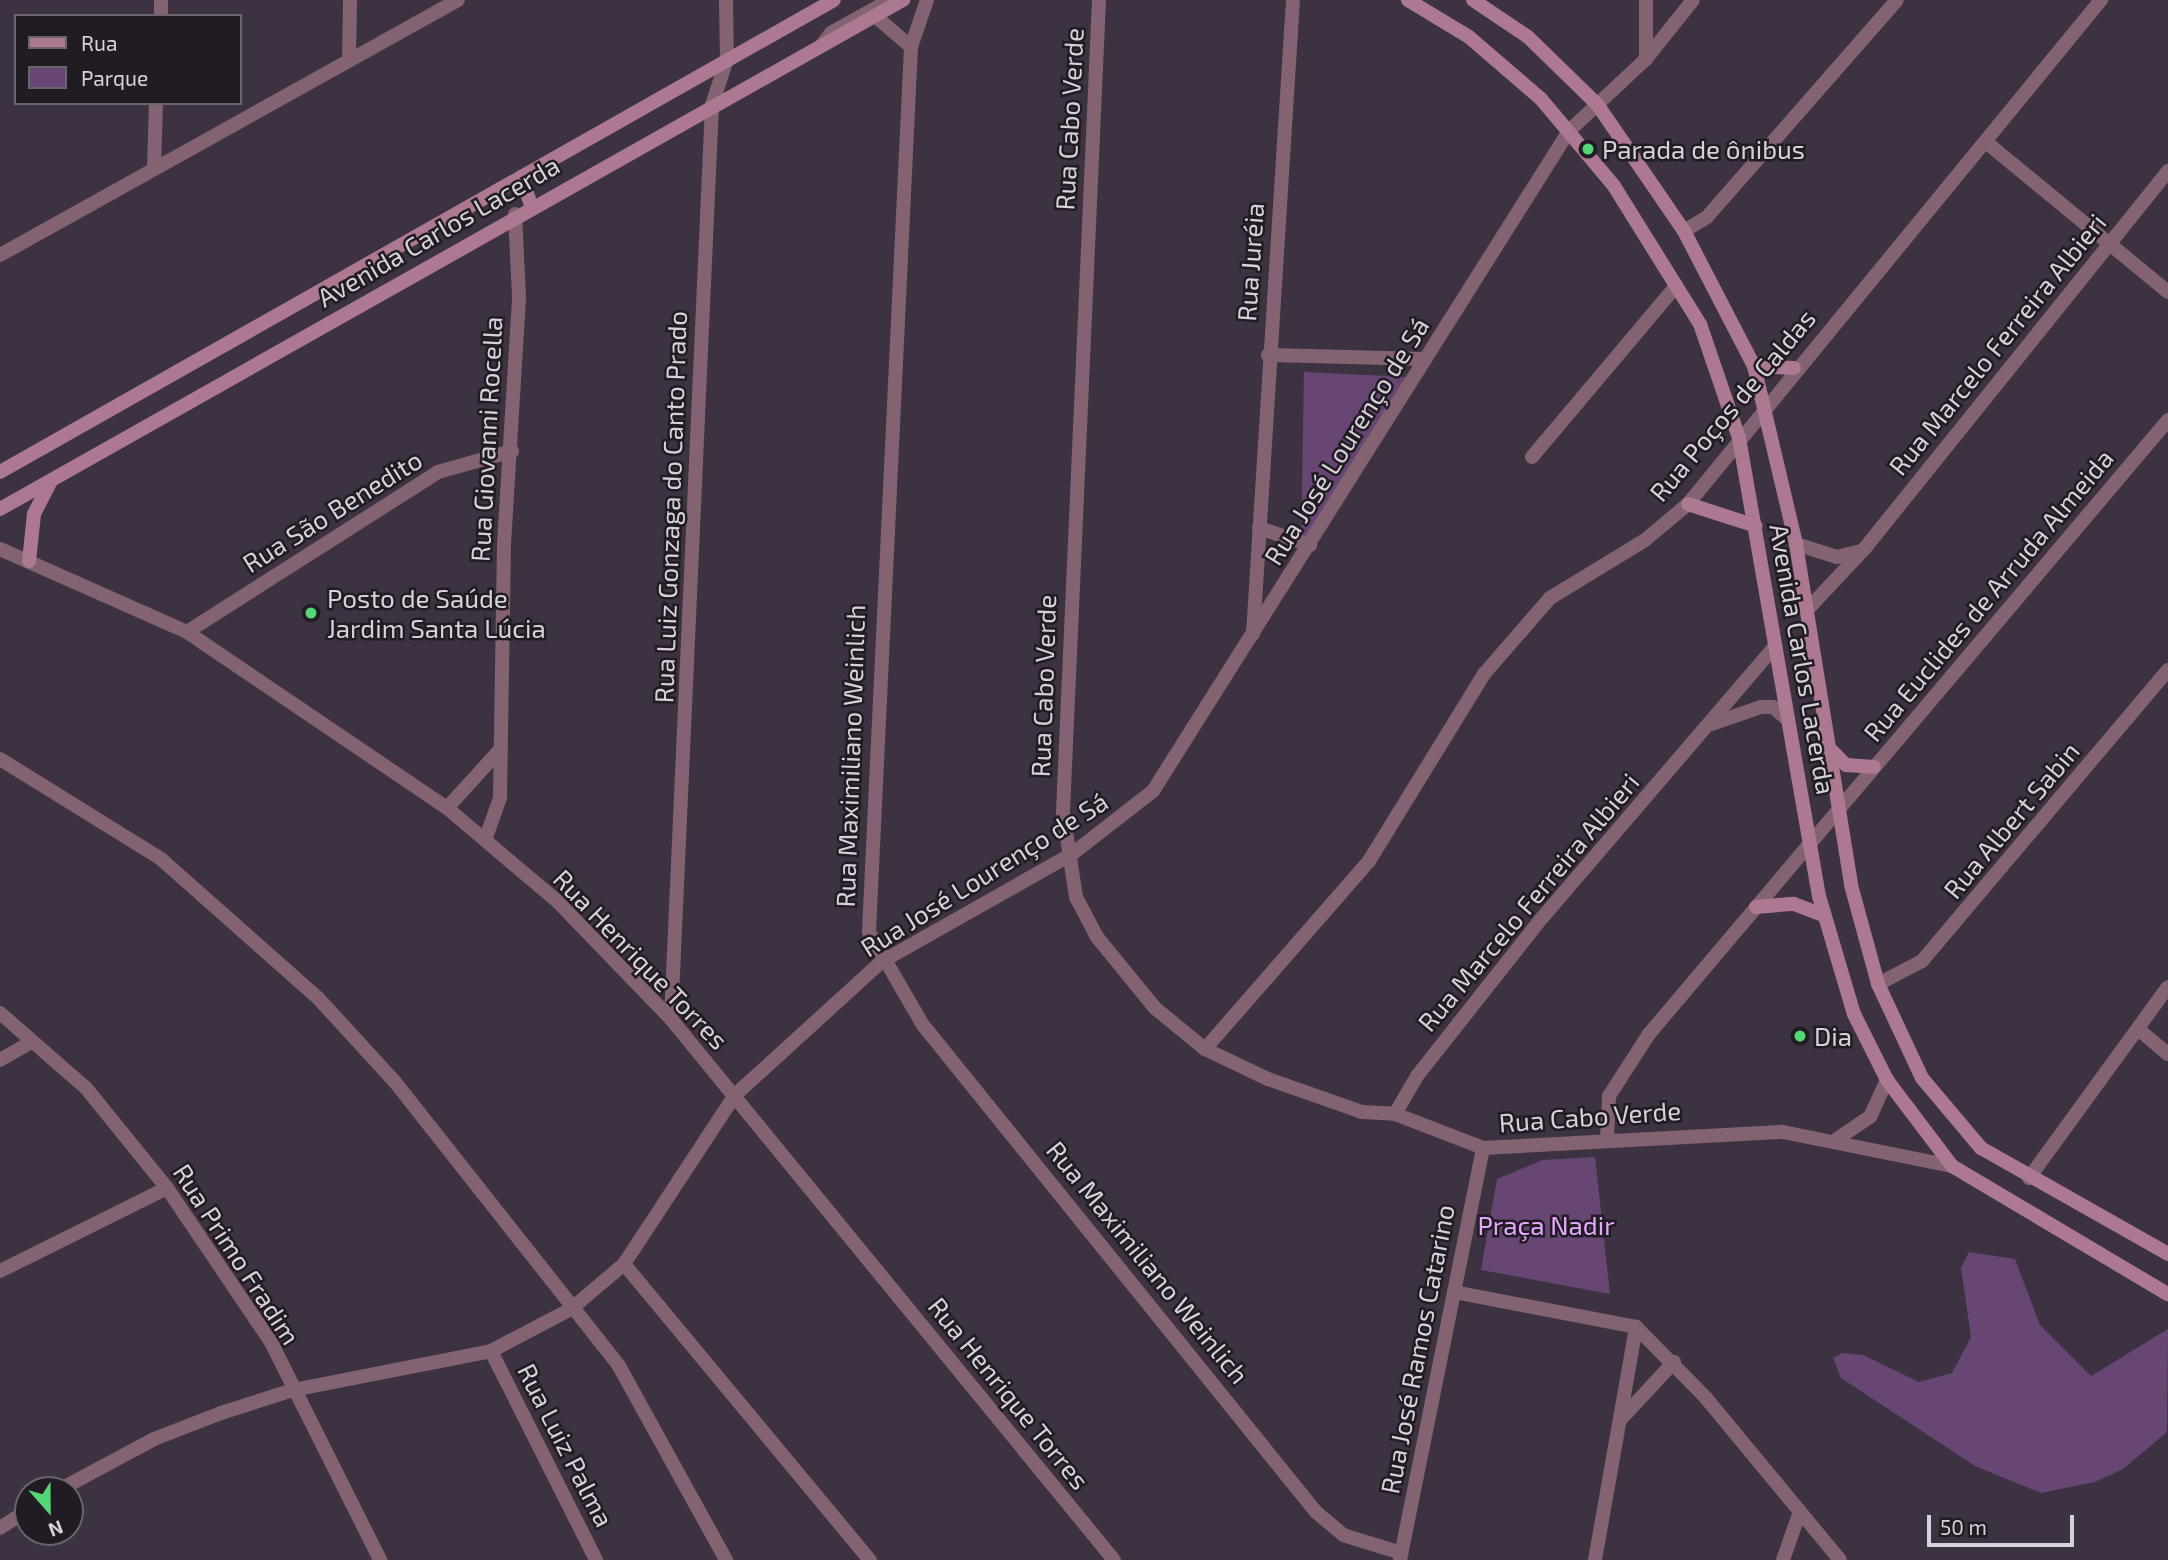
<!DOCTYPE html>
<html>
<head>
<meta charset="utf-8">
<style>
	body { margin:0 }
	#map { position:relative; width:2168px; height:1560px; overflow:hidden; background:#3d3241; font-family:"Exo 2",sans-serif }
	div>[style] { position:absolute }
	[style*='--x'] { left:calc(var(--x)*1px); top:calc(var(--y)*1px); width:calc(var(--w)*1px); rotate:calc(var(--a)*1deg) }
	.green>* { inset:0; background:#674674 }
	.service>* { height:10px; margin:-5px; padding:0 5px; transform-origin:5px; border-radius:5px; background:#836272 }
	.minor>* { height:14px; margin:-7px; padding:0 7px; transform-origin:7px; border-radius:7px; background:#836272 }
	.tertiary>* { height:14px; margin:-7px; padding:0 7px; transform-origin:7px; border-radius:7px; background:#836272 }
	.secondary>* { height:14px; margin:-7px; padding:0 7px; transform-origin:7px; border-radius:7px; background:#ad7992 }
	.dots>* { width:19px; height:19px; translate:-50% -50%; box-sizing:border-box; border:4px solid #211c23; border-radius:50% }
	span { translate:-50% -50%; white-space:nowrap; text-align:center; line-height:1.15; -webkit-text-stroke:5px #211c23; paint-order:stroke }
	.street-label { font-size:26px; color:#d7d1da }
	.poi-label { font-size:26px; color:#d7d1da }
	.left { translate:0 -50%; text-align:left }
	.park-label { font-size:26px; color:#e7a7fe }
	.legend { position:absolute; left:14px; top:14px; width:228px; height:91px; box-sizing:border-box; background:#211c23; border:2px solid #6a646c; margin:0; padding:9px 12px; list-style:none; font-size:21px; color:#d7d1da }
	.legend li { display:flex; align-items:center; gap:14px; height:35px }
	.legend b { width:35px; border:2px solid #6a646c }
	.north { position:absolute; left:14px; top:1476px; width:70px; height:70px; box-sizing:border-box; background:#211c23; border:2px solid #6a646c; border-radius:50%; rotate:159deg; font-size:19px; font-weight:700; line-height:28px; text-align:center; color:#d7d1da }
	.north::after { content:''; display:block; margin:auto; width:24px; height:32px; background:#53d673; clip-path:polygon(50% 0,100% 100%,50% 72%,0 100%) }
	.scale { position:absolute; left:1927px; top:1515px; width:147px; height:32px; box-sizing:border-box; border:4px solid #d7d1da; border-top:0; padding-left:9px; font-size:21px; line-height:24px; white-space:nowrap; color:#d7d1da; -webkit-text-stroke:5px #211c23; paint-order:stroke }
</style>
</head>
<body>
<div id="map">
	<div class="green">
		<div style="clip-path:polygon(1304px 372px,1408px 377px,1301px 547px)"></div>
		<div style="clip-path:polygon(1595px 1157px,1610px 1294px,1481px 1270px,1497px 1179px,1543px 1160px)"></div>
		<div style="clip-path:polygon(1969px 1252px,2015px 1259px,2040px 1325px,2091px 1376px,2168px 1329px,2167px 1432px,2123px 1469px,2095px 1482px,2041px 1493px,1975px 1466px,1841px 1378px,1833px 1358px,1842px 1353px,1863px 1355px,1919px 1382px,1952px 1373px,1971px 1337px,1961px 1268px)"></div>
	</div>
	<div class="service">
		<div style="--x:820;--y:44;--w:16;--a:-52"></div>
		<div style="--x:830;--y:31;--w:64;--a:-29"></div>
	</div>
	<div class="minor">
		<div style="--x:927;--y:0;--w:50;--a:108.8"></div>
		<div style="--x:911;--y:47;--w:886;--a:92.72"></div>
		<div style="--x:869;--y:932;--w:108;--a:59.9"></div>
		<div style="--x:923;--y:1025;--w:626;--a:51.1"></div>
		<div style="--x:1316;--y:1512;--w:35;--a:40"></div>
		<div style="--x:1343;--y:1535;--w:61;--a:17.2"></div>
		<div style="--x:1099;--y:0;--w:813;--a:92.54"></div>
		<div style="--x:1063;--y:812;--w:86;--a:81.3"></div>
		<div style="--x:1076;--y:897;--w:45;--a:62.3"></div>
		<div style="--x:1097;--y:937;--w:92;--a:50.8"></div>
		<div style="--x:1155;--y:1008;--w:65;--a:39.4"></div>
		<div style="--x:1205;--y:1049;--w:70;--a:25.5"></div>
		<div style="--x:1268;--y:1079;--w:100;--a:19.3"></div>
		<div style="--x:1362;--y:1112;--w:33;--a:3"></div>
		<div style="--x:1395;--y:1114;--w:94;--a:21.1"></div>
		<div style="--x:1483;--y:1148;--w:300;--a:-3.1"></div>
		<div style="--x:1783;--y:1132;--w:172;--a:11.4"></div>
		<div style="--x:1646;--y:0;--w:59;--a:90"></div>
		<div style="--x:161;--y:16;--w:16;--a:-90"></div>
		<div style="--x:875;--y:16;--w:48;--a:40.7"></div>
		<div style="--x:349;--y:59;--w:59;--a:-89"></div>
		<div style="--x:1986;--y:142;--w:236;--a:39.5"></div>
		<div style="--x:154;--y:167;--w:64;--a:-88.2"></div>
		<div style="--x:1684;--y:231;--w:27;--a:-31"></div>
		<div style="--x:1707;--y:217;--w:288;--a:-48.8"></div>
		<div style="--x:0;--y:255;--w:524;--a:-29.11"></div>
		<div style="--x:1268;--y:355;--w:157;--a:1.5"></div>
		<div style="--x:1532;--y:457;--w:224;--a:-49.9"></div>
		<div style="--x:1259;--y:528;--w:54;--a:18.4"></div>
		<div style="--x:1796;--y:544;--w:43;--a:17.6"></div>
		<div style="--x:1837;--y:557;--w:25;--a:-14"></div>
		<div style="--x:0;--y:549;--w:205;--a:23.9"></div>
		<div style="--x:187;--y:632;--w:314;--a:34.1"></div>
		<div style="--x:447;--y:808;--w:144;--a:40.2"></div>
		<div style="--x:557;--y:901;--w:164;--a:46"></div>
		<div style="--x:671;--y:1019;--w:699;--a:50.69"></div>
		<div style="--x:1807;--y:610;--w:85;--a:-46.9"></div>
		<div style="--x:1865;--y:548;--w:484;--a:-51.2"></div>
		<div style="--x:187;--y:632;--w:298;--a:-32.5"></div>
		<div style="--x:438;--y:472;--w:77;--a:-15.8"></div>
		<div style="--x:1253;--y:634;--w:635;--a:-86.39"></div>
		<div style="--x:1712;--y:724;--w:52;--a:-19.1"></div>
		<div style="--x:1761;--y:707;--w:12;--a:0"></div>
		<div style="--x:1773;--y:707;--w:20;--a:41"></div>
		<div style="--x:0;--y:759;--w:190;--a:31.8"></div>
		<div style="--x:161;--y:859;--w:210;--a:41.5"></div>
		<div style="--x:318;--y:998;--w:114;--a:47.5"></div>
		<div style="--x:395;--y:1082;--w:362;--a:51.7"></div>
		<div style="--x:619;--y:1366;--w:222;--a:61.1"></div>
		<div style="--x:447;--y:808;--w:76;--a:-47.7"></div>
		<div style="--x:485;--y:840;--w:45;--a:-70.3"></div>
		<div style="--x:500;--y:798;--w:254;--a:-89.1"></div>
		<div style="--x:504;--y:544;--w:248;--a:-86.5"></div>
		<div style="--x:519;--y:296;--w:82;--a:-92.8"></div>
		<div style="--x:1878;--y:984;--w:50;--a:-27.6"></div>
		<div style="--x:1922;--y:961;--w:381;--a:-49.8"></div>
		<div style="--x:0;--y:1013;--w:114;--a:41.1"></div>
		<div style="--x:86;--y:1088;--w:129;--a:51"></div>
		<div style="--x:167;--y:1188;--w:186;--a:56"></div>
		<div style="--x:271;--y:1342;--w:244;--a:63.4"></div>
		<div style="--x:671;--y:1019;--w:915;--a:-87.43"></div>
		<div style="--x:2138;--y:1029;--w:39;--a:40"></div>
		<div style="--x:1205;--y:1049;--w:249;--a:-48.9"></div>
		<div style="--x:1369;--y:861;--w:220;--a:-58.4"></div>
		<div style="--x:1484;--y:674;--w:101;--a:-49"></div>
		<div style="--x:1550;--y:598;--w:111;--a:-31.4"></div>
		<div style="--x:1645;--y:540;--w:56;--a:-39.9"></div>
		<div style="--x:1688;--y:504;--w:652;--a:-50.67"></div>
		<div style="--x:0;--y:1060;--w:36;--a:-30"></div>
		<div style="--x:1395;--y:1114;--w:44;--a:-59.9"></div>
		<div style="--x:1417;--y:1076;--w:201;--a:-51.7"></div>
		<div style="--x:1542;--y:918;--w:358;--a:-49.4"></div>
		<div style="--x:1607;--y:1139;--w:43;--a:-87.3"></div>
		<div style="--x:1609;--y:1096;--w:74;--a:-57.2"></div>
		<div style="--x:1649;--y:1034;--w:804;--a:-49.79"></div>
		<div style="--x:1837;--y:1139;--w:40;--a:-34"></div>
		<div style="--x:1870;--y:1117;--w:41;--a:-65.3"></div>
		<div style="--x:2029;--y:1178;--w:236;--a:-54"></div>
		<div style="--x:624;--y:1264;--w:385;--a:50.3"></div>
		<div style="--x:0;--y:1271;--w:186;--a:-26.4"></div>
		<div style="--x:1454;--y:1292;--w:185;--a:10.9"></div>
		<div style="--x:1636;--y:1327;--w:100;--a:45.4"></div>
		<div style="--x:1706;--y:1398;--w:210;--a:50.4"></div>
		<div style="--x:491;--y:1351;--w:234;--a:63.3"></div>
		<div style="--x:1621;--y:1419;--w:78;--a:-47.1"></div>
		<div style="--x:1400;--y:1560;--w:420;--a:-78.6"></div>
		<div style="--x:1595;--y:1560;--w:237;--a:-80"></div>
		<div style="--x:1783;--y:1560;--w:49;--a:-70.8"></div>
	</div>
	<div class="tertiary">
		<div style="--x:712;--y:105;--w:48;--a:-71.9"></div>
		<div style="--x:727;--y:59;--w:59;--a:-91"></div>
		<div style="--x:59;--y:1490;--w:108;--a:-28.2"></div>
		<div style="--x:154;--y:1439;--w:72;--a:-21.2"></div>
		<div style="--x:221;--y:1413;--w:76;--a:-17.7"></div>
		<div style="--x:293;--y:1390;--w:202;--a:-11.1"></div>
		<div style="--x:491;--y:1351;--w:90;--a:-27.7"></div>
		<div style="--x:571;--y:1309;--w:70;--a:-40.3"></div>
		<div style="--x:624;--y:1264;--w:202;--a:-56.7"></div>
		<div style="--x:735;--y:1095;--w:197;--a:-42.3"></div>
		<div style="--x:881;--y:962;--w:219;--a:-29.5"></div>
		<div style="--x:1072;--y:854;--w:103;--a:-37.9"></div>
		<div style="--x:1153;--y:791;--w:780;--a:-57.78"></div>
		<div style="--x:1569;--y:131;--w:105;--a:-43.1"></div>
		<div style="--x:1646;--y:59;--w:75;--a:-51.5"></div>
		<div style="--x:0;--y:1528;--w:33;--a:-33"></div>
	</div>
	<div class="secondary">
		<div style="--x:1408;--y:0;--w:71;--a:31.2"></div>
		<div style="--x:1469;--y:37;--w:95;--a:40.7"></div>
		<div style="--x:1541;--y:99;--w:114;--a:50"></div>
		<div style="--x:1614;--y:186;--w:163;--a:58.1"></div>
		<div style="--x:1700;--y:324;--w:120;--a:71.1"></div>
		<div style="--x:1739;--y:438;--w:465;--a:80.1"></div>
		<div style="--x:1819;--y:896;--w:123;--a:73.5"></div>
		<div style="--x:1854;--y:1014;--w:74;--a:63.4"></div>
		<div style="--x:1887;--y:1080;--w:108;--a:52.9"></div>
		<div style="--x:1952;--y:1166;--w:251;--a:30.7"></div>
		<div style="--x:1473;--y:0;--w:66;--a:33.9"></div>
		<div style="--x:1528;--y:37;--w:96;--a:44.2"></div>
		<div style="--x:1597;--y:104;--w:154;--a:55.6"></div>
		<div style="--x:1684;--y:231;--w:152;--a:62.6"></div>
		<div style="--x:1754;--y:366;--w:183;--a:76.7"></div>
		<div style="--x:1796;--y:544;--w:345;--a:80.8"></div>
		<div style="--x:1851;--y:885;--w:103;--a:74.7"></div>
		<div style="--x:1878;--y:984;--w:104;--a:64.9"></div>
		<div style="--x:1922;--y:1078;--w:92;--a:49.9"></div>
		<div style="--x:1981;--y:1148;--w:215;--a:29.5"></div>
		<div style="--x:521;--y:177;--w:30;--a:70"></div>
		<div style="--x:1754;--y:366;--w:40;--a:2.9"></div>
		<div style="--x:0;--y:472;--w:958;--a:-29.51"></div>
		<div style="--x:1688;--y:504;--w:71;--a:17.9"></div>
		<div style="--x:0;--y:509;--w:1037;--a:-29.41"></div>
		<div style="--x:29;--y:561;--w:47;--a:-83.9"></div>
		<div style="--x:34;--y:514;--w:35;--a:-63"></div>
		<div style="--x:1832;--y:751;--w:20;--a:45"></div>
		<div style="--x:1846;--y:765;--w:28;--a:4"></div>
		<div style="--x:1756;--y:907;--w:38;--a:-5"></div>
		<div style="--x:1794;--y:904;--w:33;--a:21"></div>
	</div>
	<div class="dots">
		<div style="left:1588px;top:149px;background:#53d673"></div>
		<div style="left:311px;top:613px;background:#53d673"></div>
		<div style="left:1800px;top:1036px;background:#53d673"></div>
	</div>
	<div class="street-label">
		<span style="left:1069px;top:119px;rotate:-87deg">Rua Cabo Verde</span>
		<span style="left:438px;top:231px;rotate:-30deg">Avenida Carlos Lacerda</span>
		<span style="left:1250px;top:262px;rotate:-86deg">Rua Juréia</span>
		<span style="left:1997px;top:344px;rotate:-51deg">Rua Marcelo Ferreira Albieri</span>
		<span style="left:1732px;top:405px;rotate:-50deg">Rua Poços de Caldas</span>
		<span style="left:486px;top:439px;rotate:-87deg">Rua Giovanni Rocella</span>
		<span style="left:1346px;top:441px;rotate:-58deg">Rua José Lourenço de Sá</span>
		<span style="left:670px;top:507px;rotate:-88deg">Rua Luiz Gonzaga do Canto Prado</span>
		<span style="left:332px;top:511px;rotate:-32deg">Rua São Benedito</span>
		<span style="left:1988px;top:595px;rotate:-50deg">Rua Euclides de Arruda Almeida</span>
		<span style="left:1803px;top:659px;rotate:80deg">Avenida Carlos Lacerda</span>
		<span style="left:1043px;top:686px;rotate:-88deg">Rua Cabo Verde</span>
		<span style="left:850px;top:756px;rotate:-88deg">Rua Maximiliano Weinlich</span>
		<span style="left:2011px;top:820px;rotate:-50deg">Rua Albert Sabin</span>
		<span style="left:984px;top:874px;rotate:-32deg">Rua José Lourenço de Sá</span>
		<span style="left:1528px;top:902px;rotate:-50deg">Rua Marcelo Ferreira Albieri</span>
		<span style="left:641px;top:959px;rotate:46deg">Rua Henrique Torres</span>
		<span style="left:1590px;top:1116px;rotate:-4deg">Rua Cabo Verde</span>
		<span style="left:237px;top:1254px;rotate:57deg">Rua Primo Fradim</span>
		<span style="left:1148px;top:1262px;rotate:51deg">Rua Maximiliano Weinlich</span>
		<span style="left:1417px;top:1349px;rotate:-79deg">Rua José Ramos Catarino</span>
		<span style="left:1009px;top:1393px;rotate:51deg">Rua Henrique Torres</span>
		<span style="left:566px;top:1445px;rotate:63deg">Rua Luiz Palma</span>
	</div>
	<div class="poi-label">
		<span class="left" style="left:1602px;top:149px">Parada de ônibus</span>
		<span class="left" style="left:327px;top:613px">Posto de Saúde<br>Jardim Santa Lúcia</span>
		<span class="left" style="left:1814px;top:1036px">Dia</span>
	</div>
	<div class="park-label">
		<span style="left:1546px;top:1225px">Praça Nadir</span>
	</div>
	<ul class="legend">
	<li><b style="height:9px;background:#ad7992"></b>Rua</li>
	<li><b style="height:19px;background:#674674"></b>Parque</li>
	</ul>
	<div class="north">N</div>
	<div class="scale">50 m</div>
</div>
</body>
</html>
